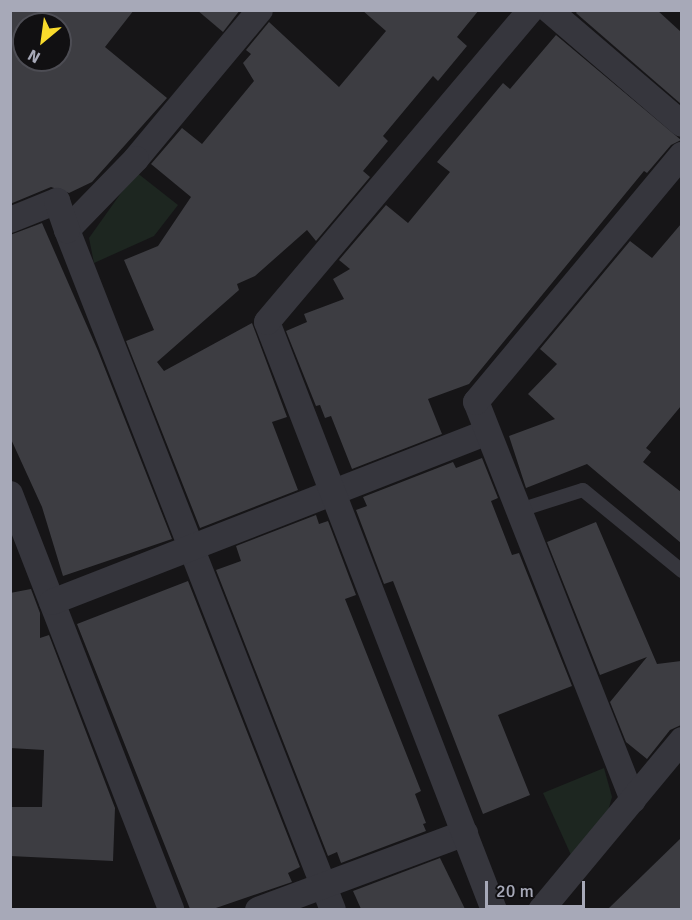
<!DOCTYPE html>
<html>
<head>
<meta charset="utf-8">
<style>
	body { margin:0 }
	#map { position:relative; width:692px; height:920px; overflow:hidden; background:#161517; font-family:Signika,sans-serif }
	div>[style] { position:absolute }
	[style*='--x'] { left:calc(var(--x)*1px); top:calc(var(--y)*1px); width:calc(var(--w)*1px); rotate:calc(var(--a)*1deg) }
	.green>* { inset:0; background:#1d2620 }
	.building>* { inset:0; background:#3d3d42 }
	.lane>* { height:14px; margin:-7px; padding:0 7px; transform-origin:7px; border-radius:7px; background:#36363d }
	.street>* { height:26px; margin:-13px; padding:0 13px; transform-origin:13px; border-radius:13px; background:#36363d }
	span { translate:-50% -50%; white-space:nowrap; text-align:center; line-height:1.15; -webkit-text-stroke:5px #111012; paint-order:stroke }
	.frame { position:absolute; inset:0; border:12px solid #a7a9b8; pointer-events:none }
	.north { position:absolute; left:12px; top:12px; width:60px; height:60px; box-sizing:border-box; background:#111012; border:2px solid #4d4d54; border-radius:50%; rotate:209deg; font-size:16px; font-weight:700; line-height:24px; text-align:center; color:#a7a9b8 }
	.north::after { content:''; display:block; margin:auto; width:21px; height:27px; background:#f9db2c; clip-path:polygon(50% 0,100% 100%,50% 72%,0 100%) }
	.scale { position:absolute; left:485px; top:881px; width:100px; height:27px; box-sizing:border-box; border:3px solid #a7a9b8; border-top:0; padding-left:8px; font-size:18px; line-height:21px; white-space:nowrap; color:#a7a9b8; -webkit-text-stroke:4px #111012; paint-order:stroke }
</style>
</head>
<body>
<div id="map">
	<div class="green">
		<div style="clip-path:polygon(136px 172px,178px 205px,154px 236px,94px 263px,89px 238px)"></div>
		<div style="clip-path:polygon(604px 768px,612px 797px,608px 811px,571px 855px,543px 793px)"></div>
	</div>
	<div class="building">
		<div style="clip-path:polygon(evenodd,10px 10px,134px 10px,105px 47px,167px 98px,92px 182px,69px 193px,51px 187px,10px 204px,10px 10px,24px 24px,60px 24px,60px 60px,24px 60px,24px 24px)"></div>
		<div style="clip-path:polygon(197px 10px,240px 10px,223px 32px)"></div>
		<div style="clip-path:polygon(362px 10px,479px 10px,457px 37px,467px 46px,438px 81px,433px 76px,383px 136px,388px 141px,363px 171px,370px 177px,316px 241px,307px 230px,255px 276px,237px 284px,239px 290px,157px 362px,164px 371px,252px 323px,287px 417px,272px 422px,298px 490px,200px 528px,126px 341px,154px 330px,124px 260px,158px 246px,191px 197px,151px 164px,182px 128px,202px 144px,254px 81px,243px 63px,251px 54px,246px 50px,269px 22px,339px 87px,386px 31px)"></div>
		<div style="clip-path:polygon(578px 10px,657px 10px,681px 32px,681px 104px,576px 13px)"></div>
		<div style="clip-path:polygon(556px 35px,681px 140px,671px 145px,647px 173px,644px 171px,469px 384px,428px 399px,442px 434px,352px 469px,331px 416px,325px 418px,320px 405px,316px 406px,286px 331px,307px 322px,304px 314px,344px 299px,333px 279px,350px 269px,339px 260px,386px 205px,408px 223px,450px 172px,437px 162px,503px 83px,510px 89px)"></div>
		<div style="clip-path:polygon(42px 223px,98px 351px,172px 539px,63px 576px,42px 507px,10px 437px,10px 235px)"></div>
		<div style="clip-path:polygon(681px 224px,681px 406px,646px 448px,651px 452px,643px 462px,681px 492px,681px 543px,587px 464px,526px 488px,509px 436px,555px 419px,528px 394px,557px 364px,540px 349px,630px 241px,652px 258px)"></div>
		<div style="clip-path:polygon(482px 458px,498px 498px,491px 501px,512px 555px,519px 553px,572px 686px,498px 715px,530px 795px,483px 814px,393px 581px,384px 584px,356px 510px,367px 506px,363px 497px,453px 462px,456px 468px)"></div>
		<div style="clip-path:polygon(316px 515px,319px 524px,328px 521px,356px 595px,345px 599px,421px 791px,415px 794px,426px 823px,423px 824px,426px 831px,341px 863px,337px 852px,328px 856px,216px 570px,241px 561px,236px 546px)"></div>
		<div style="clip-path:polygon(596px 522px,657px 664px,681px 661px,681px 725px,670px 730px,647px 759px,626px 742px,610px 702px,647px 657px,600px 675px,547px 542px)"></div>
		<div style="clip-path:polygon(188px 581px,300px 867px,288px 873px,292px 882px,213px 909px,190px 909px,77px 624px)"></div>
		<div style="clip-path:polygon(31px 589px,40px 613px,40px 638px,49px 635px,115px 808px,113px 861px,10px 856px,10px 807px,42px 807px,44px 750px,10px 748px,10px 593px)"></div>
		<div style="clip-path:polygon(681px 838px,681px 909px,608px 909px)"></div>
		<div style="clip-path:polygon(440px 858px,465px 909px,361px 909px,353px 891px)"></div>
	</div>
	<div class="lane">
		<div style="--x:517;--y:511;--w:69;--a:-17.7"></div>
		<div style="--x:583;--y:490;--w:128;--a:39.3"></div>
	</div>
	<div class="street">
		<div style="--x:260;--y:10;--w:194;--a:129.8"></div>
		<div style="--x:136;--y:159;--w:99;--a:134.2"></div>
		<div style="--x:67;--y:230;--w:730;--a:68.64"></div>
		<div style="--x:549;--y:10;--w:175;--a:40.6"></div>
		<div style="--x:10;--y:220;--w:51;--a:-22"></div>
		<div style="--x:57;--y:201;--w:31;--a:71"></div>
		<div style="--x:10;--y:494;--w:446;--a:68.8"></div>
		<div style="--x:52;--y:602;--w:466;--a:-21.3"></div>
		<div style="--x:633;--y:800;--w:428;--a:-111.5"></div>
		<div style="--x:476;--y:402;--w:322;--a:-50.2"></div>
		<div style="--x:258;--y:910;--w:221;--a:-20.4"></div>
		<div style="--x:494;--y:910;--w:630;--a:-111.11"></div>
		<div style="--x:267;--y:322;--w:409;--a:-49.8"></div>
		<div style="--x:541;--y:910;--w:221;--a:-50.3"></div>
	</div>
	<div class="frame"></div>
	<div class="north">N</div>
	<div class="scale">20 m</div>
</div>
</body>
</html>
